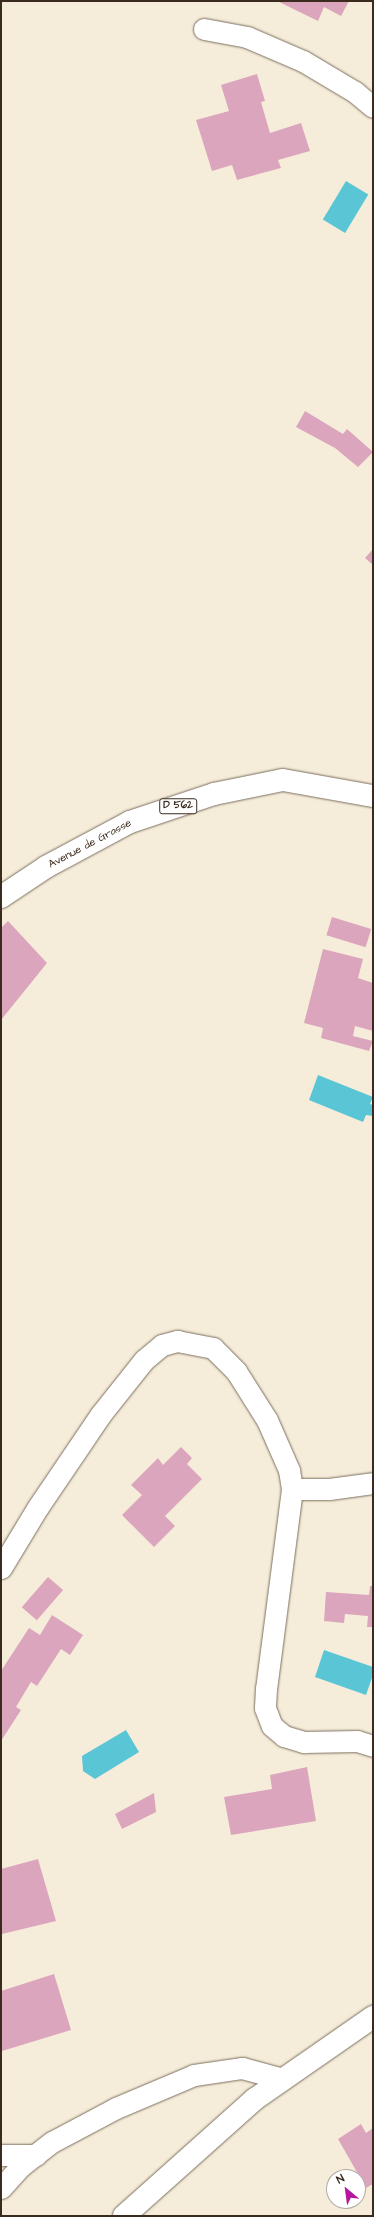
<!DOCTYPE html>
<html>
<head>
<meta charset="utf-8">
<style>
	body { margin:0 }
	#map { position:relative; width:374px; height:2217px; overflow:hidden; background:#f5edd9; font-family:"Architects Daughter",sans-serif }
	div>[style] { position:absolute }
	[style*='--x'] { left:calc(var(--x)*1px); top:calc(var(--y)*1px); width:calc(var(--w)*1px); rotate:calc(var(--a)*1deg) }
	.water>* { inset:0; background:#5ac5d5; transform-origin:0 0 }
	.building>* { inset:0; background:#dba6bd; transform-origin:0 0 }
	.roads { filter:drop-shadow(0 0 1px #7c6e5f) drop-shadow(0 0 1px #7c6e5f) }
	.lane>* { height:21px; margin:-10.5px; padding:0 10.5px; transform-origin:10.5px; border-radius:10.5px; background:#fff }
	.street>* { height:22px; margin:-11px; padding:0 11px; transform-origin:11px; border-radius:11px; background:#fff }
	.primary>* { height:22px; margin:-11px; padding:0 11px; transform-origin:11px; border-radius:11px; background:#fff }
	span { translate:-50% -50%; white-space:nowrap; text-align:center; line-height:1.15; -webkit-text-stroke:4px #fff; paint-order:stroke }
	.shield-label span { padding:1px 3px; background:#fff; border:1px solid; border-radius:3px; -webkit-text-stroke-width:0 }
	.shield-label { font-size:10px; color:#3b2a1e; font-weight:700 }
	.street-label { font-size:11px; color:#3b2a1e }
	.frame { position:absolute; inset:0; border:2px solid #3b2a1e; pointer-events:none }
	.north { position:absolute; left:326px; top:2169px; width:40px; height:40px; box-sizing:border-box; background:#fff; border:1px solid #b1aaa5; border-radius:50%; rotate:331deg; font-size:11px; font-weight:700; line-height:16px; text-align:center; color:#3b2a1e }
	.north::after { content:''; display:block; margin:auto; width:14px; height:18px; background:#b5179e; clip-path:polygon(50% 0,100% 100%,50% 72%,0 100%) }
</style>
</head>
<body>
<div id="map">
	<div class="water">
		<div style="left:346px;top:181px;width:26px;height:45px;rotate:31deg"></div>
		<div style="clip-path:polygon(318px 1075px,373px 1097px,370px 1104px,373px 1105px,373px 1116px,366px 1115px,363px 1122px,309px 1100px)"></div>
		<div style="clip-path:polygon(324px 1650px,373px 1667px,373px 1675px,366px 1695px,315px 1677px)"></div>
		<div style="clip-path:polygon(126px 1730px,139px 1752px,95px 1779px,83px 1771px,82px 1756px)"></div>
	</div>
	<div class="building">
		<div style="clip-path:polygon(277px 1px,349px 1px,341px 16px,324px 7px,318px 21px)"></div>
		<div style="clip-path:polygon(257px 74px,265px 101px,261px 102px,270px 133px,301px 123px,310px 151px,278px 160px,281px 168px,237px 180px,232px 165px,212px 171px,196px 120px,229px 111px,221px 85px)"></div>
		<div style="clip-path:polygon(305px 411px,343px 434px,347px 429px,373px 452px,358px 467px,335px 448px,296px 427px)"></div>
		<div style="clip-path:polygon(373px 549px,373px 565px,365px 558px)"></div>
		<div style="left:332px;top:917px;width:41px;height:19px;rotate:17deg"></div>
		<div style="clip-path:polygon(8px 921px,47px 963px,1px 1020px,1px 928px)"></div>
		<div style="clip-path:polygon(323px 949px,363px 959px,358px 978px,373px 983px,373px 1031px,355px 1026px,353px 1036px,373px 1041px,369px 1051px,321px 1038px,323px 1028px,304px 1023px)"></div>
		<div style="clip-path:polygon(181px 1447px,192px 1458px,187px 1464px,202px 1479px,165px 1516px,175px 1526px,154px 1547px,122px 1515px,142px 1495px,131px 1485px,158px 1458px,163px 1465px)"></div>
		<div style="left:48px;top:1577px;width:20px;height:40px;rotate:41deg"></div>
		<div style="clip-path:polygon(370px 1586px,373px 1586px,373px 1627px,367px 1627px,368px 1616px,345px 1614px,344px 1623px,324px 1621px,326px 1592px,369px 1595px)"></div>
		<div style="clip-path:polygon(52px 1615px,83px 1635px,70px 1655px,61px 1649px,37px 1686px,31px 1682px,16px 1707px,21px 1710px,1px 1741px,1px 1671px,29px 1628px,40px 1635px)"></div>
		<div style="clip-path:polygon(307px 1767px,316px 1821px,231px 1835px,224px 1797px,272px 1789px,270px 1775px)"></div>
		<div style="clip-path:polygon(154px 1793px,156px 1812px,122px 1829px,115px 1814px)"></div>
		<div style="clip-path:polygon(38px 1859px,56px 1921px,2px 1934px,1px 1869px)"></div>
		<div style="clip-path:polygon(54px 1974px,71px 2030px,2px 2051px,1px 1991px)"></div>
		<div style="clip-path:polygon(361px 2124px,366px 2133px,373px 2128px,373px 2184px,366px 2188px,338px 2139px)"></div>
	</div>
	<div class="roads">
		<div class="lane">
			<div style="--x:204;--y:29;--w:44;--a:10.5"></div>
			<div style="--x:247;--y:37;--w:61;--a:23.2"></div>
			<div style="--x:303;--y:61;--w:61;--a:30.8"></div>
			<div style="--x:355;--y:92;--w:23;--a:40"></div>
			<div style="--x:292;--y:1489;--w:37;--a:0"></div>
			<div style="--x:329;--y:1489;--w:44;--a:-7.8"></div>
			<div style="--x:1;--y:1568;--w:71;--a:-58.8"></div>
			<div style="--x:38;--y:1507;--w:112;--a:-55.9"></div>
			<div style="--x:101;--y:1414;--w:69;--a:-51.5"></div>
			<div style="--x:144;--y:1360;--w:23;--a:-40"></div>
			<div style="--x:162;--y:1345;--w:16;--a:-15"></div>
			<div style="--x:177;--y:1341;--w:37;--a:11"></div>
			<div style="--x:213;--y:1348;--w:33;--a:45"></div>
			<div style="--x:236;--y:1371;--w:58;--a:57.7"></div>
			<div style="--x:267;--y:1420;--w:55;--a:66.3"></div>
			<div style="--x:289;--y:1470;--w:19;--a:81"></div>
			<div style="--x:292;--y:1489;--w:201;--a:97.4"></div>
			<div style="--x:266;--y:1688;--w:20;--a:93"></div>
			<div style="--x:265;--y:1708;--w:19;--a:69"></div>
			<div style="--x:272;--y:1726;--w:16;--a:40"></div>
			<div style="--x:284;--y:1736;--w:21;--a:17"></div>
			<div style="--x:304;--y:1742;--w:53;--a:-1.1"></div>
			<div style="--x:357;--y:1741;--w:17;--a:17"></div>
			<div style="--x:1;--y:2155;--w:35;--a:0"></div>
			<div style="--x:1;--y:2188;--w:30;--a:-48"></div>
			<div style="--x:21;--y:2166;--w:39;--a:-38"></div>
			<div style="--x:52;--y:2142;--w:72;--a:-28"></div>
			<div style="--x:116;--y:2108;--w:85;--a:-22.9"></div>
			<div style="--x:194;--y:2075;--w:49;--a:-8.3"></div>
			<div style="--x:242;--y:2068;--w:42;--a:15"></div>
		</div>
		<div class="street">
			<div style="--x:124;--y:2216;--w:176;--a:-41.8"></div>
			<div style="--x:255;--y:2099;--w:144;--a:-34.8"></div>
		</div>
		<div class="primary">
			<div style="--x:1;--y:897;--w:54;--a:-33.7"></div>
			<div style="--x:46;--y:867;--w:95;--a:-28.2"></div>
			<div style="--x:130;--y:822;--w:89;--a:-18.4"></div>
			<div style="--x:214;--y:794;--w:70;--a:-11.5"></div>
			<div style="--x:283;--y:780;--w:91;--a:10.1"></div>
		</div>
	</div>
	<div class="shield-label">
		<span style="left:178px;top:806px">D 562</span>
	</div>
	<div class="street-label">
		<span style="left:90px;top:844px;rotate:-28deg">Avenue de Grasse</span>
	</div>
	<div class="frame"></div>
	<div class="north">N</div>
</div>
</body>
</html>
